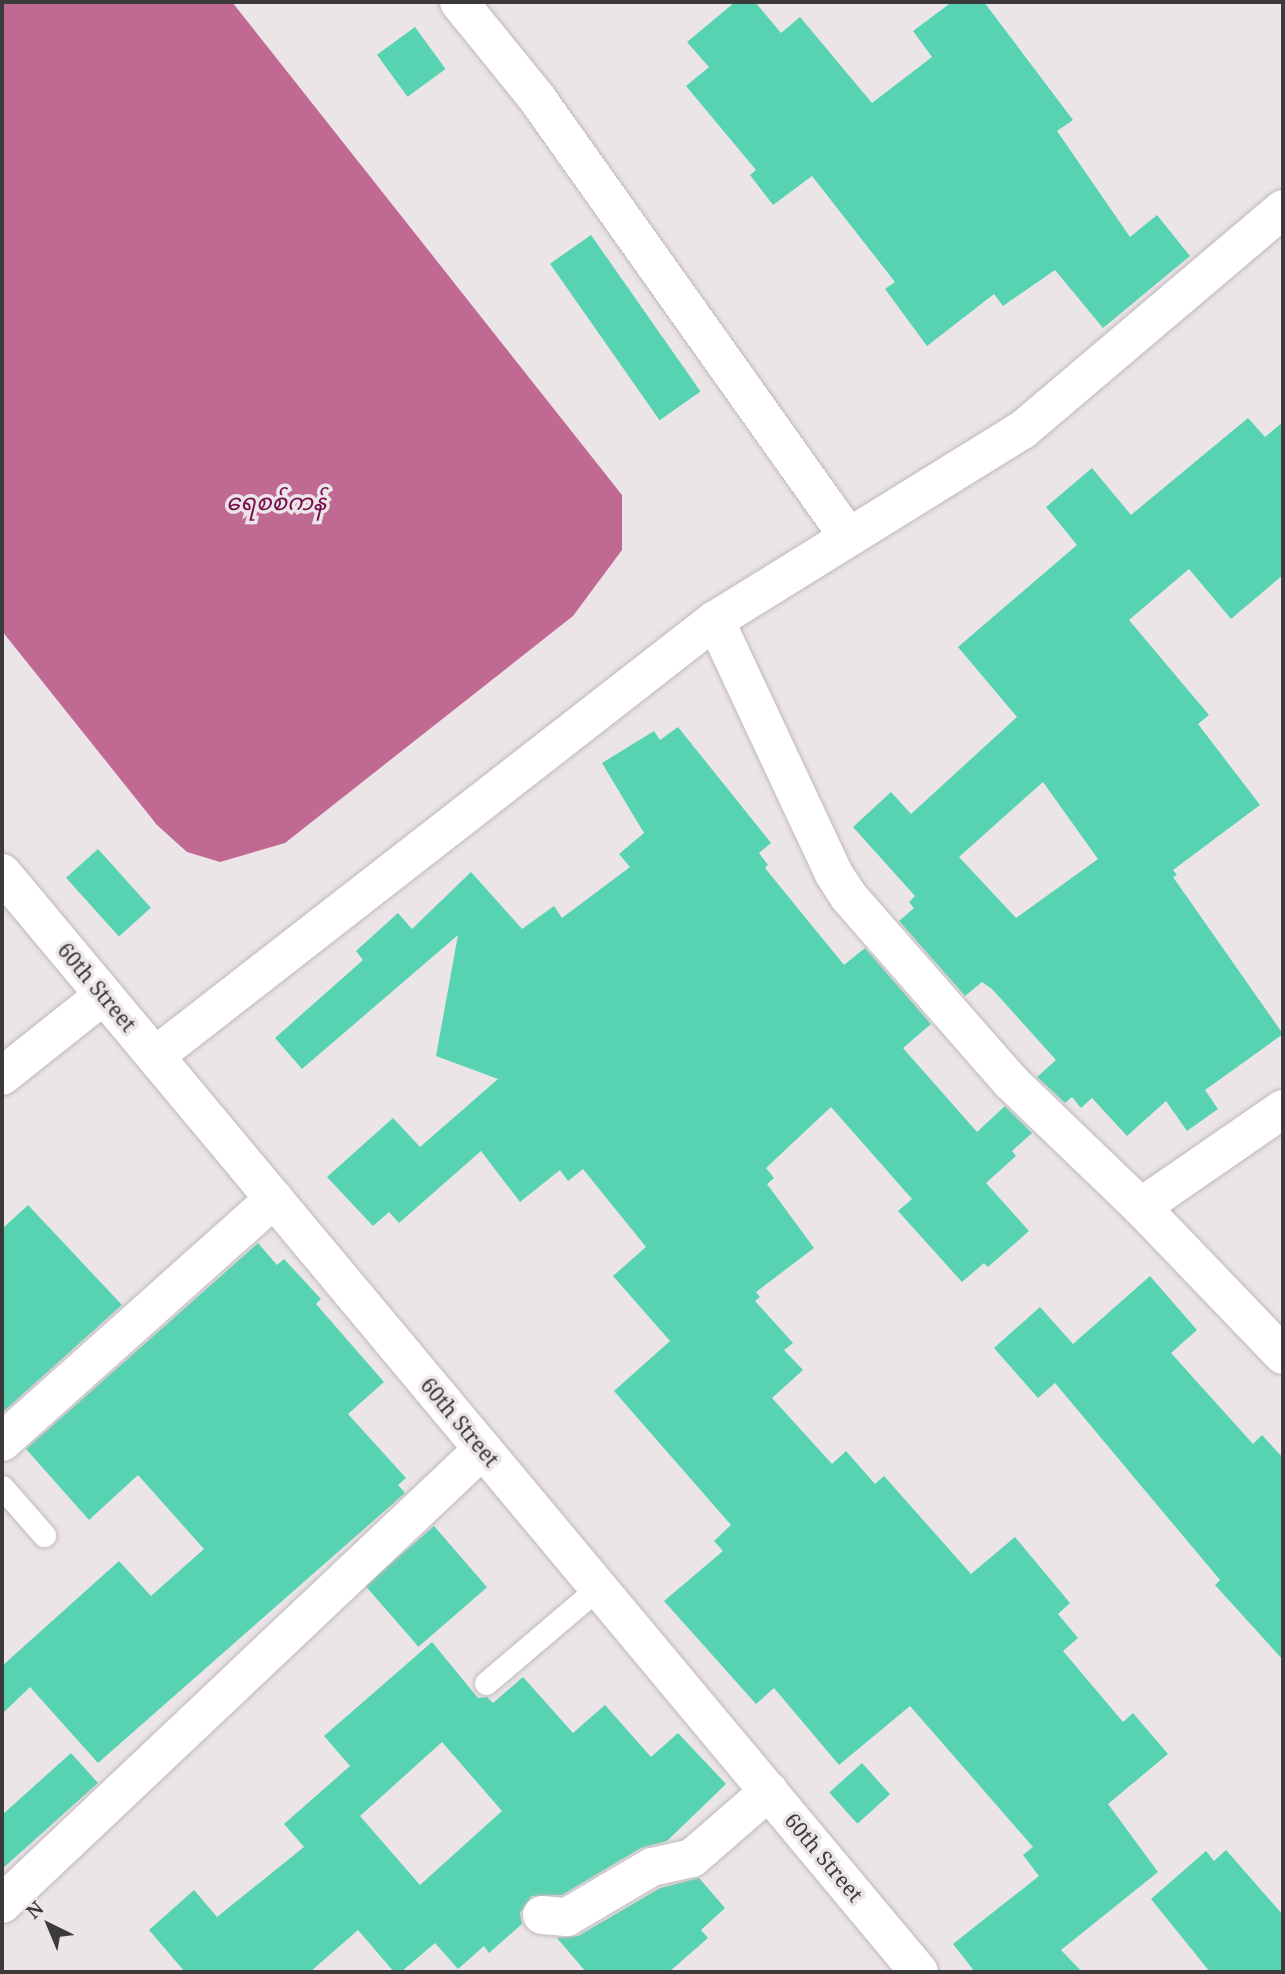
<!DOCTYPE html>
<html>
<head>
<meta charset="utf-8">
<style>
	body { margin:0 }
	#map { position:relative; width:1285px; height:1974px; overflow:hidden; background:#ece5e8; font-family:"Noto Serif","Noto Sans Myanmar",serif }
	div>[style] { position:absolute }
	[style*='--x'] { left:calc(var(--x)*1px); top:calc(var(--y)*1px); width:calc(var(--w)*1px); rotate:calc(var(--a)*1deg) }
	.water>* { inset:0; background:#c06a93 }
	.building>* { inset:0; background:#57d3b2; transform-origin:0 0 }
	.roads { filter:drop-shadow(0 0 2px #bfb8bb) drop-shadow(0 0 2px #bfb8bb) }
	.service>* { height:23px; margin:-11.5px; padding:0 11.5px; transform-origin:11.5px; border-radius:11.5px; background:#fff }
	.minor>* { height:38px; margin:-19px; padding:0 19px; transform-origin:19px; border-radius:19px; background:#fff }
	span { translate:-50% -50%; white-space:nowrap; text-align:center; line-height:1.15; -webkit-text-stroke:7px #ece5e8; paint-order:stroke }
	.street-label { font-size:21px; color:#3d3a3b }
	.water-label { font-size:23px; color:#780b4d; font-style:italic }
	.frame { position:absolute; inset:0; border:4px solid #3d3a3b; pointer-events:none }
	.north { position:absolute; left:14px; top:1890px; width:70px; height:70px; -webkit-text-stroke:5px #ece5e8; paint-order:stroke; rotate:317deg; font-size:19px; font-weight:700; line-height:28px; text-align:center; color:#3d3a3b }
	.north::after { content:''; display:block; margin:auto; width:24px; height:32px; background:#3d3a3b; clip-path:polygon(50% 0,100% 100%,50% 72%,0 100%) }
</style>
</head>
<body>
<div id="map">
	<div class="water">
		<div style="clip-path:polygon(2px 2px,232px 2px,622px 495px,622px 550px,573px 616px,285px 843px,220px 862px,187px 852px,157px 825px,2px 631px)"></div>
	</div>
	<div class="building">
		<div style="clip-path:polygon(735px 2px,755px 2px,781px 33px,800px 17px,872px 103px,932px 57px,913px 31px,952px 2px,984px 2px,1073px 120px,1057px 131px,1130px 237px,1157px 215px,1190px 256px,1103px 328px,1055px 270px,1003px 306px,994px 294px,927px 346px,885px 289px,895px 282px,812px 176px,773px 205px,750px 175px,756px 170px,686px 86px,709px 67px,687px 42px)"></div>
		<div style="left:415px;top:27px;width:52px;height:47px;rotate:54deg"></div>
		<div style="left:591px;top:235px;width:191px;height:50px;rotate:55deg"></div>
		<div style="clip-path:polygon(evenodd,1248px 418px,1265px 437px,1283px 422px,1283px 575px,1231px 619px,1189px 569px,1129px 620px,1209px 715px,1198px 724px,1260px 805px,1173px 870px,1177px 875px,1173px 877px,1283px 1034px,1205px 1090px,1218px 1109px,1187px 1131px,1166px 1101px,1127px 1136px,1092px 1098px,1081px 1108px,1072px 1097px,1065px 1103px,1037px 1077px,1056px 1060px,992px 989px,982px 982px,965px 996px,899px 921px,914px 908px,909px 902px,915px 896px,853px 827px,891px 792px,911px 814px,1017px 717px,958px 647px,1077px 545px,1046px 507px,1092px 468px,1131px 515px,1248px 418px,1043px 782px,1098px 859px,1016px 918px,959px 857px,1043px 782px)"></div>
		<div style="clip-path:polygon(678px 727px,771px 843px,759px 853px,768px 865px,765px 868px,844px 965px,865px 948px,931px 1024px,903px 1048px,977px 1132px,1005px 1106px,1032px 1133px,1012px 1151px,1016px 1156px,986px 1183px,1029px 1231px,988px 1267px,984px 1263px,962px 1282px,898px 1211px,912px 1199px,831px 1107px,766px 1168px,774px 1178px,767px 1184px,814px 1248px,756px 1292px,760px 1297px,755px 1301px,793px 1343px,784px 1350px,803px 1370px,772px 1398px,832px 1464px,846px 1451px,875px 1484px,884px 1476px,971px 1574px,1015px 1537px,1070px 1603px,1058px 1614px,1078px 1638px,1063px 1651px,1123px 1722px,1133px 1713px,1168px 1754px,1108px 1804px,1158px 1872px,1061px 1950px,1082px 1972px,975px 1972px,953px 1944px,1039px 1876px,1023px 1855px,1033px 1847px,910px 1706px,839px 1765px,774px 1688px,756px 1704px,664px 1601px,723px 1551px,714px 1541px,731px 1525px,614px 1391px,670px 1341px,613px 1276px,646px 1247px,583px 1169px,568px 1181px,560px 1170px,520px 1202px,481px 1151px,399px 1223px,389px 1212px,373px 1226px,327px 1177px,393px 1118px,420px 1147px,498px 1079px,436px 1056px,458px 935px,302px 1069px,275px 1038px,363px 960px,356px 951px,398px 913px,412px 929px,471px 872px,522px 929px,554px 906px,562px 918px,630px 867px,619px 854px,644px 833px,602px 763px,654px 731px,660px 740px)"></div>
		<div style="left:98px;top:849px;width:79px;height:43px;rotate:48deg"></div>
		<div style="clip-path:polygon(28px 1205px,122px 1305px,2px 1413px,2px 1229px)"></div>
		<div style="clip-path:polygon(258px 1243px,277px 1265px,284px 1259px,321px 1299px,316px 1304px,384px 1382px,348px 1414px,406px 1478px,398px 1485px,405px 1493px,98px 1763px,30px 1687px,2px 1714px,2px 1666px,119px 1561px,151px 1596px,204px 1549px,138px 1475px,89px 1520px,26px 1449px)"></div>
		<div style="clip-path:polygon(1150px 1276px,1197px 1330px,1171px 1353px,1253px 1444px,1262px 1435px,1283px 1458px,1283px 1660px,1215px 1585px,1220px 1580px,1055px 1383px,1038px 1398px,994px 1348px,1040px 1307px,1073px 1344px)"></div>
		<div style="left:434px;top:1526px;width:81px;height:91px;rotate:49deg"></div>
		<div style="clip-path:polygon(evenodd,432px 1642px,478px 1698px,487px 1697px,493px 1703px,523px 1677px,573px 1733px,605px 1705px,651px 1757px,678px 1733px,726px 1784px,667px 1841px,641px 1848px,562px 1895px,532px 1896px,520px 1913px,522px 1924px,489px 1953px,484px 1946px,458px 1969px,435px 1943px,401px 1972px,394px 1972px,358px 1930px,310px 1972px,185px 1972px,149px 1930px,194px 1890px,217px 1917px,304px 1847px,284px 1824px,350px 1766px,324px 1736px,432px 1642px,442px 1742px,502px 1811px,420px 1885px,360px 1816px,442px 1742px)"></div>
		<div style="clip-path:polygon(71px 1753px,98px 1783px,2px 1869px,2px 1815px)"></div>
		<div style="left:862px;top:1763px;width:42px;height:44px;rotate:48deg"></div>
		<div style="clip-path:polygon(1226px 1850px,1283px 1915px,1283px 1972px,1210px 1972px,1151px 1899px,1206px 1851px,1214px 1861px)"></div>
		<div style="clip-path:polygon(699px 1878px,725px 1908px,701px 1930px,708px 1938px,669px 1972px,586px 1972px,557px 1938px,578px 1936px,660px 1888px)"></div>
	</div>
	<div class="roads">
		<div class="service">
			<div style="--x:2;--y:1487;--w:64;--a:48.8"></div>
			<div style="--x:486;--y:1683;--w:148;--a:-40.3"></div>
		</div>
		<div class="minor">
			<div style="--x:459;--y:2;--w:122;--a:51"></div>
			<div style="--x:536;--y:97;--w:537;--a:54.62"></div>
			<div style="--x:1283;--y:209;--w:342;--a:139.7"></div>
			<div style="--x:1022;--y:430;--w:361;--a:148.2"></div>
			<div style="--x:715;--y:620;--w:280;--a:64.9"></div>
			<div style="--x:834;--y:874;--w:27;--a:57"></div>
			<div style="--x:849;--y:897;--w:246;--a:48.8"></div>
			<div style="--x:1011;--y:1082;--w:180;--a:43.9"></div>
			<div style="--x:1141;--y:1207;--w:205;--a:46.2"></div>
			<div style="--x:2;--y:873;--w:1431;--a:50.16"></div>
			<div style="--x:155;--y:1056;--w:710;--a:-37.9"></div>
			<div style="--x:2;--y:1076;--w:130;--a:-38.5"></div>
			<div style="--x:1141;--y:1207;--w:173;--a:-34.6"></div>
			<div style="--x:2;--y:1442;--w:365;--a:-41.8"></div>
			<div style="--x:2;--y:1904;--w:662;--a:-43.41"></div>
			<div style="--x:542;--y:1915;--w:25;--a:5"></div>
			<div style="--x:567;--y:1917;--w:99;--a:-30.5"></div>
			<div style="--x:652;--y:1867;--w:41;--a:-12.7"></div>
			<div style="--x:692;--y:1858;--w:102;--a:-41"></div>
		</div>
	</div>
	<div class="street-label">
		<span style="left:97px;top:987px;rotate:50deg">60th Street</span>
		<span style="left:460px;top:1422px;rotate:50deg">60th Street</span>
		<span style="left:824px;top:1857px;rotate:50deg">60th Street</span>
	</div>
	<div class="water-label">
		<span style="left:276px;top:501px">ရေစစ်ကန်</span>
	</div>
	<div class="frame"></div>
	<div class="north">N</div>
</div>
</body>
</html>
